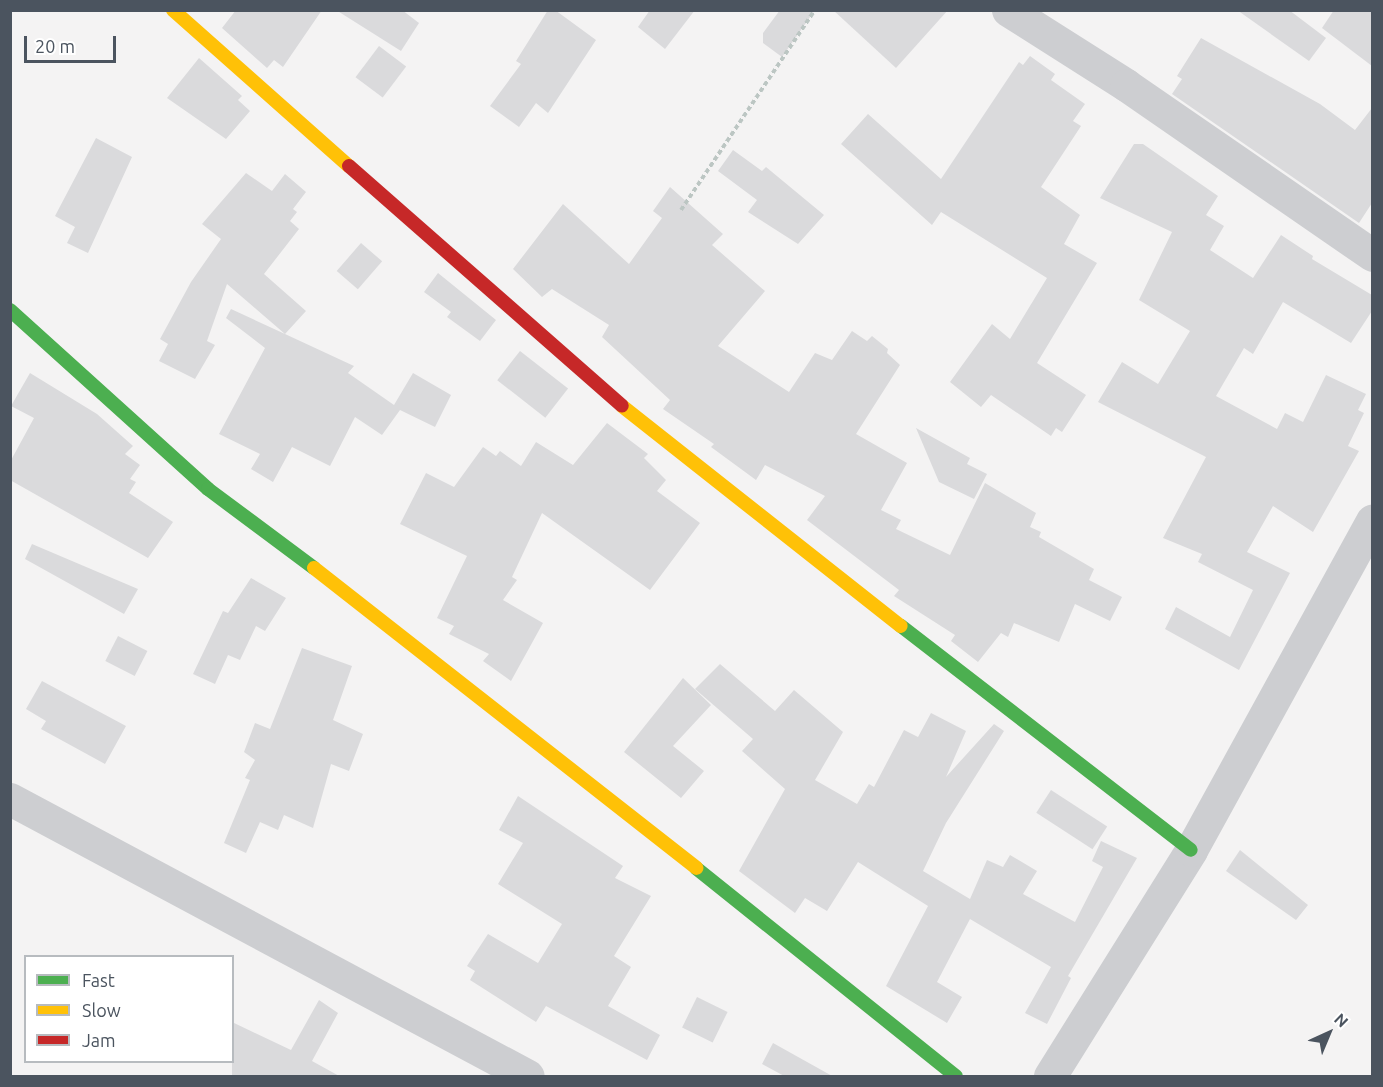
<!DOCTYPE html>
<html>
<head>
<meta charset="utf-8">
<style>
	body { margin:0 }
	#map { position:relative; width:1383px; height:1087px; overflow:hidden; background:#f4f3f3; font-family:Ubuntu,sans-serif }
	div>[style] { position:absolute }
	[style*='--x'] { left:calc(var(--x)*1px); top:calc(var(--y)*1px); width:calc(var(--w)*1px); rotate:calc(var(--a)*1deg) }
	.building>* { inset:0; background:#dadadc; transform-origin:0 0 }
	.path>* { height:4px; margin-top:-2px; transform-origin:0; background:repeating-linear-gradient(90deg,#bcc6c3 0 4.5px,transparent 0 7.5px) }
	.street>* { height:33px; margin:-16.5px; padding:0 16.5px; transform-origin:16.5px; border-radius:16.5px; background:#cdced1 }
	.fast>* { height:14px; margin:-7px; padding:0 7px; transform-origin:7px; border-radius:7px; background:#4caf50 }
	.slow>* { height:14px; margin:-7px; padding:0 7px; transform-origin:7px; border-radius:7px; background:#ffc107 }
	.jam>* { height:14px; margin:-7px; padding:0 7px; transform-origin:7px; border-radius:7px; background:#c62828 }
	span { translate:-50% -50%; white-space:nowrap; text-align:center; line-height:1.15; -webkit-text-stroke:4.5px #fff; paint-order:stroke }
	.frame { position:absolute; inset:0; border:12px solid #4b545f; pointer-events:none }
	.legend { position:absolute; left:24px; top:955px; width:210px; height:108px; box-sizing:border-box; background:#fff; border:2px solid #b7bbbf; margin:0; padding:8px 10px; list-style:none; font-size:18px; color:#4b545f }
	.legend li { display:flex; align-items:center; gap:12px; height:30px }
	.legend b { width:30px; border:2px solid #b7bbbf }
	.north { position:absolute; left:1299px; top:1003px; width:60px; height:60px; -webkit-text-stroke:4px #fff; paint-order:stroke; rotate:44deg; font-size:16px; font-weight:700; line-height:24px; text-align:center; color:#4b545f }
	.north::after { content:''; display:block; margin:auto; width:21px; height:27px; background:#4b545f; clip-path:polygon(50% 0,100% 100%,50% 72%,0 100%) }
	.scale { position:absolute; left:24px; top:36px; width:92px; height:27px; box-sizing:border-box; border:3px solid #4b545f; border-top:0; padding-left:8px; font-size:18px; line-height:21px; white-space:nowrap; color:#4b545f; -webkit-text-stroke:4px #fff; paint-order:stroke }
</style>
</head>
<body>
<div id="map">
	<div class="building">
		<div style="clip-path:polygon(236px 10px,322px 10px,283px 67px,274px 60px,267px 68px,222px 28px)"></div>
		<div style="clip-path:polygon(336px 10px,402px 10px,419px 23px,401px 51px)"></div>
		<div style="clip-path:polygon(548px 10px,555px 10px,596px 40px,548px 113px,536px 103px,519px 127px,490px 106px,521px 64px,516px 61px)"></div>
		<div style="clip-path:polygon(650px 10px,695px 10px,665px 49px,638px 27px)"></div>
		<div style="clip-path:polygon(780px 10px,815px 10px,782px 57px,763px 43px,763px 33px)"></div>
		<div style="clip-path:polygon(833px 10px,948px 10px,896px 68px)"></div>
		<div style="clip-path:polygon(1237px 10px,1289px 10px,1326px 38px,1309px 61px)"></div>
		<div style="clip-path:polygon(1334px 10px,1372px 10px,1372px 66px,1322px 28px)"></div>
		<div style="clip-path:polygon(1201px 38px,1320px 104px,1355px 130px,1372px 108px,1372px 203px,1359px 223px,1172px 94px,1182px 79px,1177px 76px)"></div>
		<div style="left:379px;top:46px;width:34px;height:39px;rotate:37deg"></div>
		<div style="clip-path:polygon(1030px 56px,1055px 74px,1051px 80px,1085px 104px,1073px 121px,1081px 126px,1041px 187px,1080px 215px,1064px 244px,1097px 263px,1037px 363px,1086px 395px,1062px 432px,1056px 428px,1051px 436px,991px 395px,981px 407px,950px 382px,992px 324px,1010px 339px,1047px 278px,941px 212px,932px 225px,841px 144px,868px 114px,941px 179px,1019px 62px,1023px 65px)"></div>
		<div style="clip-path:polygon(199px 58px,242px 96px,238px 100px,250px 111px,226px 139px,167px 98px)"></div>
		<div style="clip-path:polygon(96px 138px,132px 157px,88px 253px,67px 243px,75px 227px,55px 216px)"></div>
		<div style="clip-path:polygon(1134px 144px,1143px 144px,1218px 196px,1206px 215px,1224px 226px,1210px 250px,1253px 278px,1281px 235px,1313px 256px,1312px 259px,1372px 295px,1372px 311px,1351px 343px,1283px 302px,1253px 354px,1244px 348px,1216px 396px,1277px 429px,1285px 413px,1303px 422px,1326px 375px,1366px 394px,1358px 410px,1364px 413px,1348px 446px,1359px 451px,1313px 532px,1273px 506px,1247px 552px,1290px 573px,1239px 670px,1165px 629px,1176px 607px,1230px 637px,1253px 590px,1198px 562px,1202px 554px,1163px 538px,1206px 457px,1098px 402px,1122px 362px,1158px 384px,1190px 331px,1139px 300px,1172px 232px,1100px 198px)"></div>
		<div style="clip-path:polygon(733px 150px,762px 171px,766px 167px,824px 215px,798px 244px,748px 212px,757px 200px,718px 171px)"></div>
		<div style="clip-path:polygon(246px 173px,272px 191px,285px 174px,306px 192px,293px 209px,297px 212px,290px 221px,299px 229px,264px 274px,306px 311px,285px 334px,354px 366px,348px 373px,394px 405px,413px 373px,451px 395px,435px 427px,400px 410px,382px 435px,355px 417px,330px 466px,292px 447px,273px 482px,251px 469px,260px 454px,219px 434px,265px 348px,226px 318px,231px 309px,285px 334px,227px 284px,207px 341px,215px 345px,195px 379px,159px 361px,168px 344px,160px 339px,191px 282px,221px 239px,202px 224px)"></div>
		<div style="clip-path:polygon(670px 187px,723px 234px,712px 245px,765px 291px,718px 346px,789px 392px,815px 353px,832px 360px,852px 331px,867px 341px,872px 336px,888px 349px,887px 353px,900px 365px,856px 434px,907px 463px,881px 510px,901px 520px,896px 529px,950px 555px,985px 483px,1036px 513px,1030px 527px,1041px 532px,1039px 537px,1094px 569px,1089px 580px,1122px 597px,1110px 621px,1075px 604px,1059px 642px,1014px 623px,1008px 637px,1001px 633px,978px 662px,951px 641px,955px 635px,894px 596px,899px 590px,807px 520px,825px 496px,765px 465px,756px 480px,711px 447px,714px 444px,663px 409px,670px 400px,602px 337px,609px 325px,552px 289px,542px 297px,513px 269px,563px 204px,629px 264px,662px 218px,653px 211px)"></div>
		<div style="left:361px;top:243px;width:28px;height:37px;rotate:41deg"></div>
		<div style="clip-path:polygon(438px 273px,496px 320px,480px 341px,447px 317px,451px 312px,424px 292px)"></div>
		<div style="left:520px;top:351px;width:61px;height:37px;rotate:38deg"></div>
		<div style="clip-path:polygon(30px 373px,97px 414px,133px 446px,125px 454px,140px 465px,130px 479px,136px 482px,129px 493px,173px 522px,148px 558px,10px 480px,10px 462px,34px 418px,11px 406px)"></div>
		<div style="clip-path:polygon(607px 423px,648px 454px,644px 458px,666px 480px,657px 491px,700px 523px,650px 590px,542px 513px,512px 577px,517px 580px,503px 600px,543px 623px,511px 681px,483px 661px,489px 654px,449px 634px,454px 626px,437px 618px,467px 556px,400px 524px,426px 473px,454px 487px,483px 447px,496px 456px,500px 451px,521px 466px,536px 442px,573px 465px)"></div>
		<div style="clip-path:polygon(916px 428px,970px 458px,967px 464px,987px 474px,974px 499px,939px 482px)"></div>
		<div style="clip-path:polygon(32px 544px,138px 589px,124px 614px,25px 559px)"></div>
		<div style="clip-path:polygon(251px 578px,286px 598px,265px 631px,256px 626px,240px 660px,228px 655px,215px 684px,193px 674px,223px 611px,228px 613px)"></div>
		<div style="left:118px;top:636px;width:33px;height:28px;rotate:27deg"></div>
		<div style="clip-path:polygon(302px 648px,352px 666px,333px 720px,363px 734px,349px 771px,331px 764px,313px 828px,284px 815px,278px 830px,260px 822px,246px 853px,224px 843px,250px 780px,245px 778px,255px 760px,244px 752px,255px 723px,270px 729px)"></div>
		<div style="clip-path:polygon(720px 664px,775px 711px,794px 690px,843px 732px,815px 780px,857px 804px,869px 784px,874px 787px,904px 730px,918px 737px,931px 713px,966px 731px,946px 777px,994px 724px,1004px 731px,946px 823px,923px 871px,970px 899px,987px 860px,1003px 867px,1010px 855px,1037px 871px,1023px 894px,1075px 922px,1103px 867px,1092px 861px,1101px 841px,1137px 858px,1068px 976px,1071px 978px,1047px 1024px,1025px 1013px,1051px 967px,970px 919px,937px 982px,962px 997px,947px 1023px,886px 986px,928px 906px,858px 862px,827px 911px,805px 898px,795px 913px,739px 871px,785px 789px,742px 751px,753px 739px,695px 689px)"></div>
		<div style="clip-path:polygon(683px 678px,711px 705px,673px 746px,704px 771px,681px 798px,624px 752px)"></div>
		<div style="clip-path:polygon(42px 681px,126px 726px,105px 764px,41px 729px,46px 721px,26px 709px)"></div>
		<div style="left:1051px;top:790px;width:67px;height:27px;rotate:33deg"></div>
		<div style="clip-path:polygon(518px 796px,623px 866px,615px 878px,651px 896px,614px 956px,631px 967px,608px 1006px,660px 1035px,647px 1060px,546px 1006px,536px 1022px,470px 980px,475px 971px,467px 966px,488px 934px,538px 963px,562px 924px,498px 884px,523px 843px,499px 830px)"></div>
		<div style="clip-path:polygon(1240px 850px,1308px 905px,1296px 920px,1226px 871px)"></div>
		<div style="left:697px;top:997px;width:34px;height:34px;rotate:26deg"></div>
		<div style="clip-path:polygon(319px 1000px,338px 1013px,312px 1061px,341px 1077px,232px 1077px,232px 1022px,291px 1050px)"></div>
		<div style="clip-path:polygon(773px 1043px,834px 1077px,786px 1077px,762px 1064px)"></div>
	</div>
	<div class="path">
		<div style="--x:681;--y:210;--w:241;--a:-56.2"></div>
	</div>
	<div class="street">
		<div style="--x:1008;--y:10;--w:140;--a:32.4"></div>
		<div style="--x:1126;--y:85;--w:299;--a:34.6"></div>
		<div style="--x:10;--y:799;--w:587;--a:28.14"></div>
		<div style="--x:1050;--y:1076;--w:266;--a:-58"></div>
		<div style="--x:1191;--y:850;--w:376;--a:-61.2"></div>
	</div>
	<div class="fast">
		<div style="--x:10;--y:310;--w:267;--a:42.1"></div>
		<div style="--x:208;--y:489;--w:132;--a:36.7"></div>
		<div style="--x:901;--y:626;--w:366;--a:37.7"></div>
		<div style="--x:696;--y:868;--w:333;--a:38.7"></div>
	</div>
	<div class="slow">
		<div style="--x:173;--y:10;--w:235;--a:41.6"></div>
		<div style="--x:622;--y:406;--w:355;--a:38.3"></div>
		<div style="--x:314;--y:568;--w:486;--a:38.1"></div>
	</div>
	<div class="jam">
		<div style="--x:349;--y:166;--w:363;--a:41.3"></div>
	</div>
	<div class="frame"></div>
	<ul class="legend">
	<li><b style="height:8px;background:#4caf50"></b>Fast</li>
	<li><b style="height:8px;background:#ffc107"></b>Slow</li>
	<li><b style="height:8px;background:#c62828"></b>Jam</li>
	</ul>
	<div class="north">N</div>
	<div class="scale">20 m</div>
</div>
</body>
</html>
